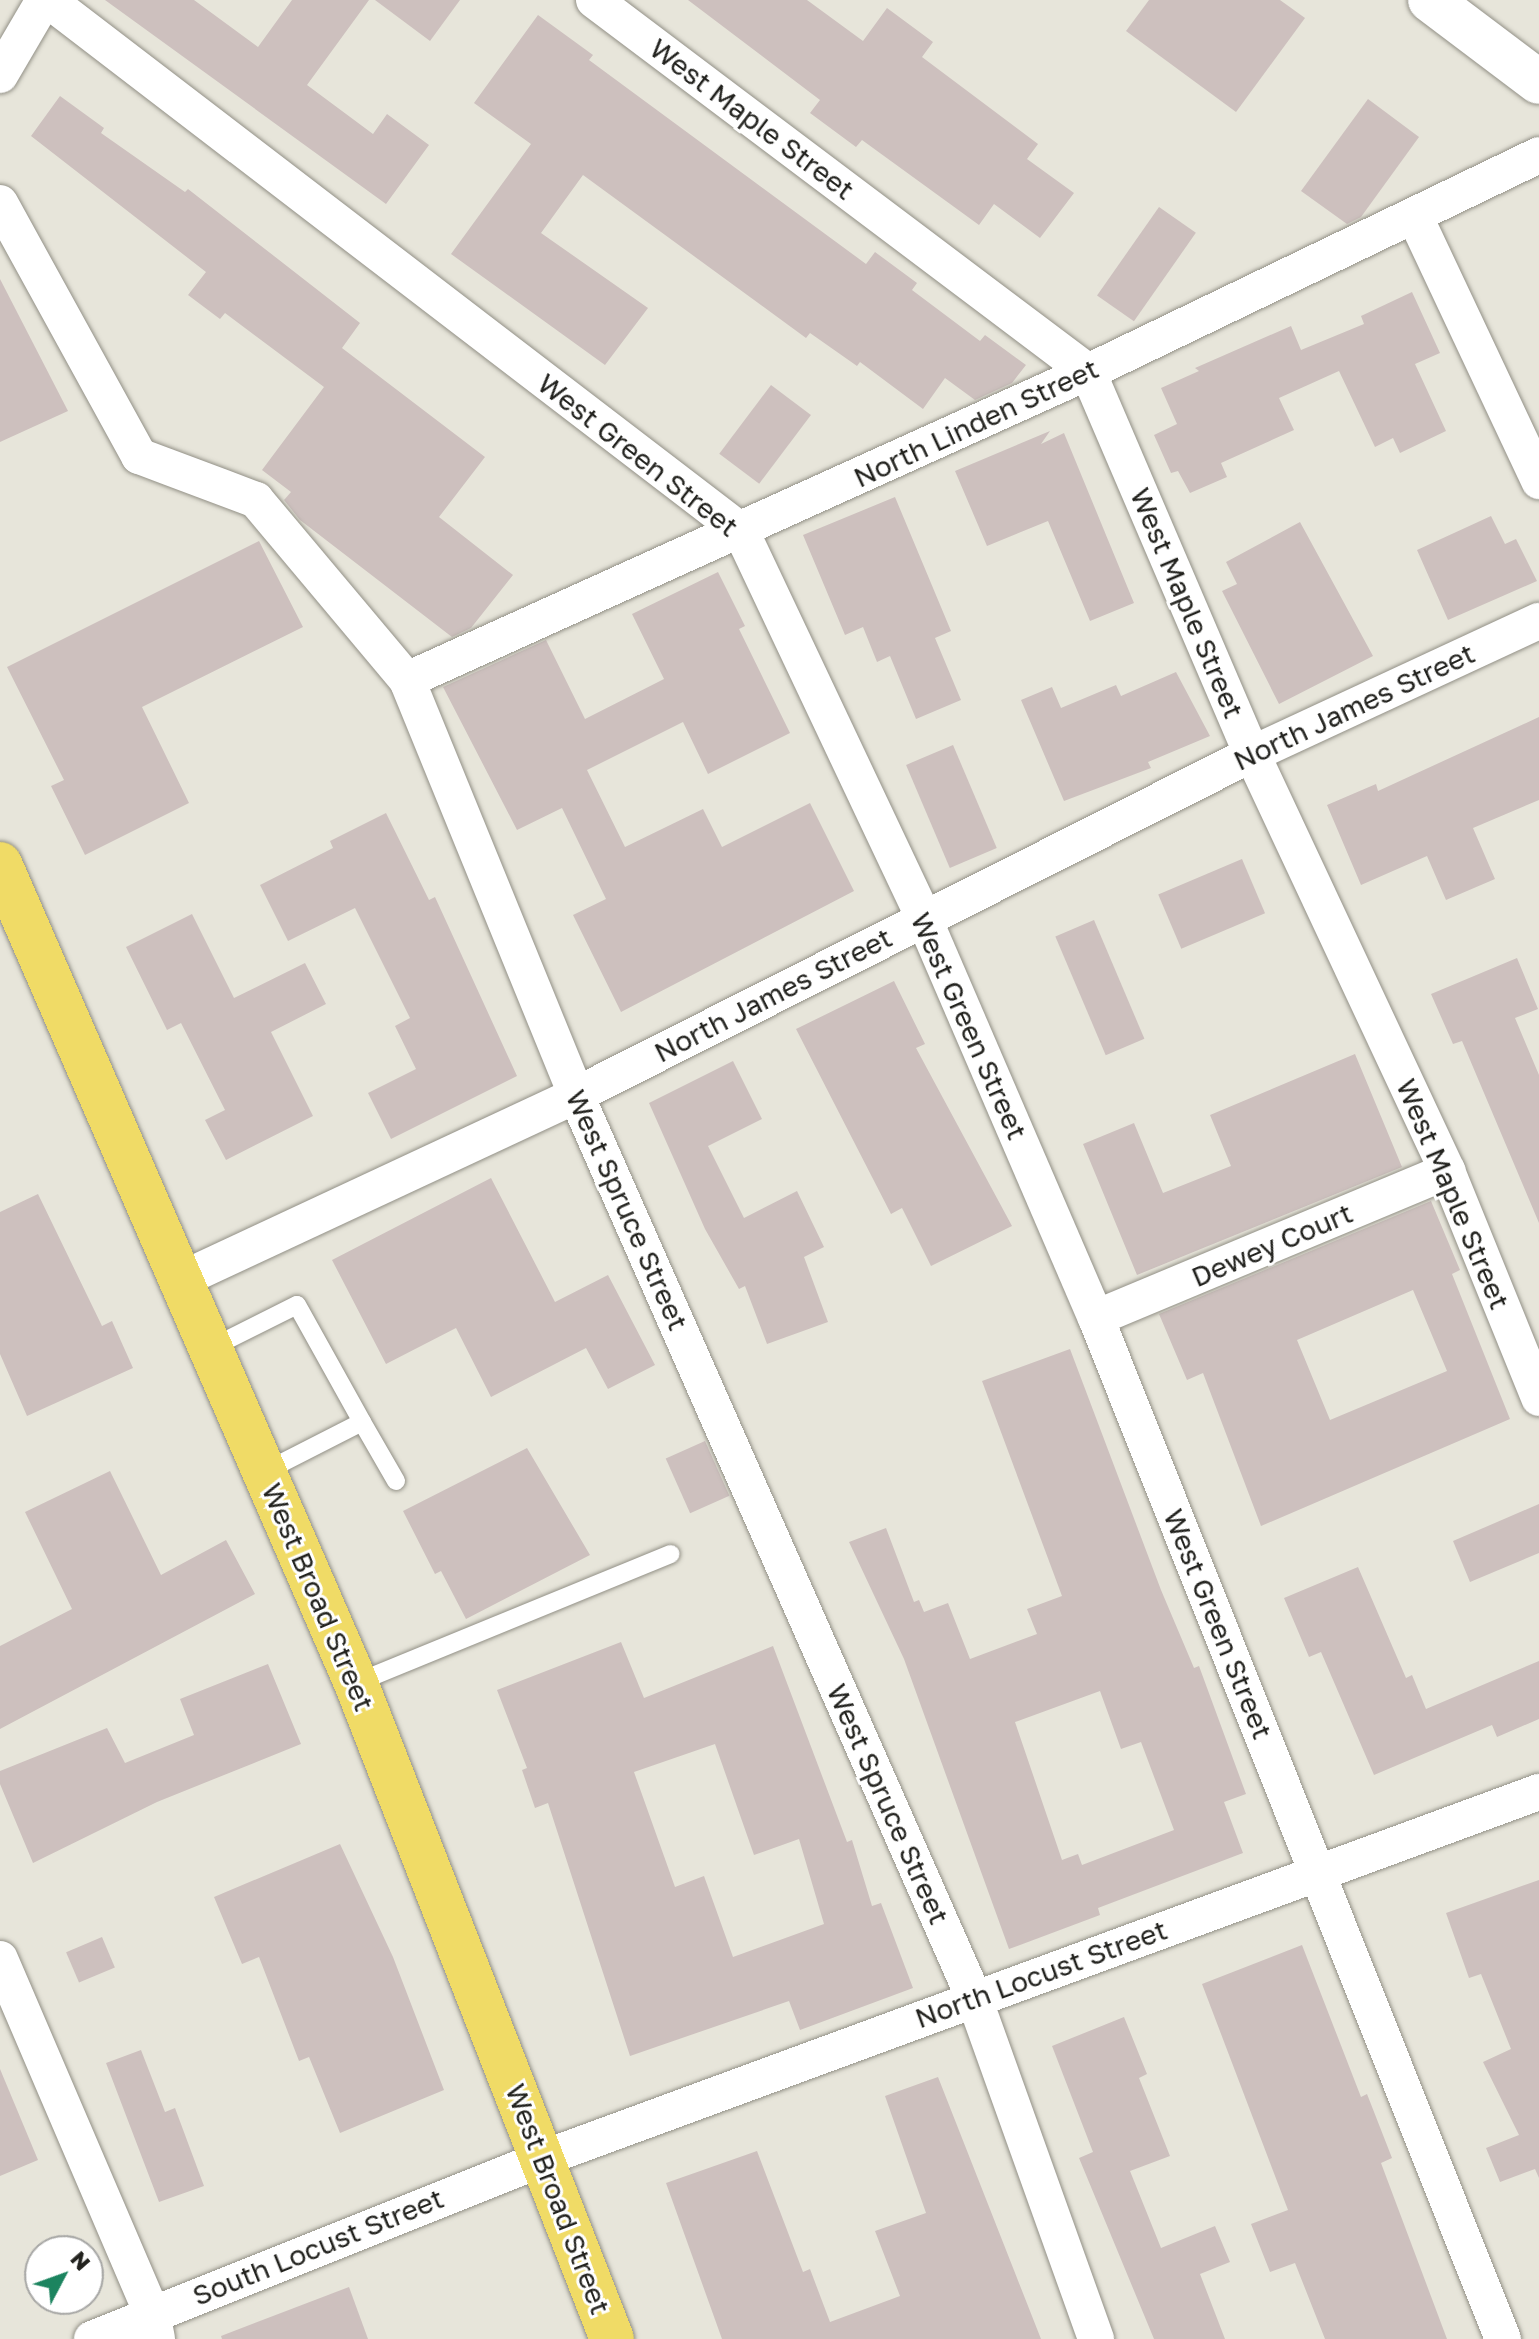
<!DOCTYPE html>
<html>
<head>
<meta charset="utf-8">
<style>
	body { margin:0 }
	#map { position:relative; width:1539px; height:2339px; overflow:hidden; background:#e7e5da; font-family:"Golos Text",sans-serif }
	div>[style] { position:absolute }
	[style*='--x'] { left:calc(var(--x)*1px); top:calc(var(--y)*1px); width:calc(var(--w)*1px); rotate:calc(var(--a)*1deg) }
	.building>* { inset:0; background:#cdc0be; transform-origin:0 0 }
	.roads { filter:drop-shadow(0 0 2px #929086) drop-shadow(0 0 2px #929086) }
	.service>* { height:18px; margin:-9px; padding:0 9px; transform-origin:9px; border-radius:9px; background:#fff }
	.minor>* { height:36px; margin:-18px; padding:0 18px; transform-origin:18px; border-radius:18px; background:#fff }
	.tertiary>* { height:44px; margin:-22px; padding:0 22px; transform-origin:22px; border-radius:22px; background:#fff }
	.trunk>* { height:44px; margin:-22px; padding:0 22px; transform-origin:22px; border-radius:22px; background:#f0db66 }
	span { translate:-50% -50%; white-space:nowrap; text-align:center; line-height:1.15; -webkit-text-stroke:6px #fff; paint-order:stroke }
	.street-label { font-size:28px; color:#23231f }
	.north { position:absolute; left:24px; top:2235px; width:80px; height:80px; box-sizing:border-box; background:#fff; border:2px solid #a7a7a5; border-radius:50%; rotate:49deg; font-size:22px; font-weight:700; line-height:32px; text-align:center; color:#23231f }
	.north::after { content:''; display:block; margin:auto; width:28px; height:36px; background:#1c845f; clip-path:polygon(50% 0,100% 100%,50% 72%,0 100%) }
</style>
</head>
<body>
<div id="map">
	<div class="building">
		<div style="clip-path:polygon(105px 0,194px 0,258px 47px,292px 0,369px 0,307px 85px,373px 134px,387px 114px,429px 145px,386px 204px)"></div>
		<div style="clip-path:polygon(375px 0,460px 0,430px 41px)"></div>
		<div style="clip-path:polygon(688px 0,807px 0,863px 41px,887px 8px,933px 42px,922px 57px,1038px 144px,1027px 159px,1074px 193px,1040px 238px,994px 204px,979px 225px,862px 140px,856px 147px,810px 113px,820px 100px)"></div>
		<div style="clip-path:polygon(1149px 0,1280px 0,1305px 18px,1236px 112px,1126px 31px)"></div>
		<div style="clip-path:polygon(538px 15px,593px 55px,589px 60px,866px 264px,875px 252px,917px 283px,912px 290px,980px 341px,985px 335px,1026px 365px,1012px 383px,975px 400px,945px 378px,923px 409px,860px 362px,857px 366px,810px 333px,806px 338px,583px 175px,541px 233px,648px 308px,605px 365px,451px 254px,531px 144px,474px 103px)"></div>
		<div style="clip-path:polygon(60px 96px,104px 128px,101px 133px,185px 192px,188px 189px,360px 323px,342px 348px,485px 457px,439px 517px,513px 575px,471px 628px,452px 637px,300px 520px,284px 500px,291px 492px,262px 470px,324px 387px,225px 313px,220px 319px,188px 295px,206px 272px,31px 136px)"></div>
		<div style="clip-path:polygon(1368px 99px,1419px 137px,1361px 217px,1347px 224px,1301px 191px)"></div>
		<div style="left:1159px;top:207px;width:45px;height:108px;rotate:35deg"></div>
		<div style="clip-path:polygon(0 279px,68px 411px,0 442px)"></div>
		<div style="clip-path:polygon(1412px 292px,1440px 353px,1415px 364px,1446px 431px,1400px 453px,1393px 438px,1375px 447px,1339px 371px,1279px 398px,1294px 430px,1221px 463px,1227px 477px,1190px 493px,1178px 471px,1171px 473px,1154px 435px,1177px 424px,1161px 388px,1199px 371px,1195px 368px,1291px 326px,1301px 350px,1364px 324px,1361px 316px)"></div>
		<div style="left:771px;top:385px;width:50px;height:86px;rotate:37deg"></div>
		<div style="clip-path:polygon(1050px 431px,1041px 444px,1064px 433px,1134px 603px,1090px 621px,1048px 521px,987px 546px,955px 471px)"></div>
		<div style="clip-path:polygon(895px 497px,951px 631px,935px 638px,961px 700px,916px 719px,890px 656px,877px 662px,863px 627px,845px 635px,803px 535px)"></div>
		<div style="clip-path:polygon(1491px 516px,1505px 544px,1516px 539px,1537px 581px,1448px 620px,1417px 550px)"></div>
		<div style="clip-path:polygon(1300px 522px,1373px 656px,1279px 704px,1222px 591px,1237px 584px,1226px 562px)"></div>
		<div style="clip-path:polygon(259px 541px,303px 627px,142px 707px,189px 803px,85px 855px,51px 786px,64px 780px,7px 667px)"></div>
		<div style="clip-path:polygon(718px 572px,745px 626px,739px 629px,790px 733px,708px 774px,683px 722px,587px 770px,625px 847px,703px 809px,722px 847px,810px 803px,854px 891px,621px 1012px,573px 915px,606px 899px,562px 808px,517px 830px,443px 687px,546px 640px,585px 719px,664px 679px,632px 614px)"></div>
		<div style="clip-path:polygon(1176px 672px,1210px 736px,1148px 762px,1151px 768px,1064px 801px,1021px 700px,1052px 687px,1061px 708px,1116px 685px,1121px 696px)"></div>
		<div style="clip-path:polygon(1539px 717px,1539px 800px,1473px 828px,1495px 879px,1446px 900px,1427px 856px,1361px 885px,1327px 805px,1376px 784px,1378px 791px)"></div>
		<div style="left:953px;top:745px;width:112px;height:51px;rotate:67deg"></div>
		<div style="clip-path:polygon(386px 813px,429px 900px,435px 897px,517px 1076px,391px 1139px,368px 1093px,416px 1069px,395px 1026px,410px 1018px,355px 908px,288px 941px,260px 885px,333px 848px,330px 841px)"></div>
		<div style="left:1242px;top:859px;width:59px;height:91px;rotate:67deg"></div>
		<div style="clip-path:polygon(192px 914px,234px 998px,305px 963px,326px 1004px,271px 1032px,313px 1116px,226px 1160px,205px 1120px,225px 1110px,181px 1023px,167px 1030px,126px 947px)"></div>
		<div style="left:1094px;top:920px;width:129px;height:42px;rotate:67deg"></div>
		<div style="clip-path:polygon(1517px 958px,1538px 1009px,1515px 1018px,1539px 1075px,1539px 1223px,1462px 1041px,1453px 1044px,1431px 994px)"></div>
		<div style="clip-path:polygon(894px 981px,925px 1044px,916px 1048px,1012px 1226px,931px 1266px,902px 1208px,891px 1214px,796px 1029px)"></div>
		<div style="clip-path:polygon(1355px 1054px,1402px 1167px,1137px 1275px,1083px 1144px,1134px 1123px,1163px 1193px,1231px 1166px,1210px 1115px)"></div>
		<div style="clip-path:polygon(733px 1061px,762px 1119px,708px 1146px,744px 1218px,797px 1191px,824px 1247px,804px 1257px,828px 1322px,767px 1344px,745px 1286px,739px 1289px,705px 1229px,649px 1103px)"></div>
		<div style="clip-path:polygon(491px 1178px,555px 1302px,608px 1275px,655px 1365px,608px 1389px,586px 1348px,491px 1397px,456px 1328px,386px 1364px,332px 1260px)"></div>
		<div style="clip-path:polygon(38px 1194px,102px 1326px,112px 1321px,133px 1368px,27px 1416px,0 1354px,0 1212px)"></div>
		<div style="clip-path:polygon(evenodd,1431px 1201px,1460px 1270px,1452px 1274px,1510px 1419px,1261px 1526px,1203px 1373px,1187px 1380px,1159px 1314px,1431px 1201px,1413px 1290px,1447px 1371px,1330px 1420px,1297px 1340px,1413px 1290px)"></div>
		<div style="clip-path:polygon(evenodd,1070px 1349px,1161px 1590px,1194px 1668px,1199px 1666px,1246px 1794px,1224px 1802px,1243px 1853px,1098px 1908px,1100px 1915px,1009px 1949px,904px 1659px,849px 1542px,886px 1528px,914px 1602px,919px 1600px,924px 1612px,948px 1603px,970px 1659px,1037px 1634px,1027px 1609px,1062px 1596px,982px 1381px,1070px 1349px,1100px 1691px,1121px 1749px,1141px 1742px,1174px 1830px,1082px 1865px,1078px 1854px,1062px 1860px,1015px 1722px,1100px 1691px)"></div>
		<div style="left:705px;top:1441px;width:60px;height:43px;rotate:66deg"></div>
		<div style="clip-path:polygon(527px 1448px,590px 1555px,466px 1619px,441px 1571px,435px 1574px,403px 1511px)"></div>
		<div style="clip-path:polygon(110px 1471px,161px 1575px,226px 1540px,255px 1594px,0 1729px,0 1646px,72px 1609px,25px 1512px)"></div>
		<div style="clip-path:polygon(1539px 1504px,1539px 1553px,1470px 1582px,1453px 1541px)"></div>
		<div style="clip-path:polygon(1358px 1567px,1406px 1678px,1412px 1675px,1426px 1709px,1539px 1661px,1539px 1719px,1497px 1737px,1492px 1725px,1374px 1775px,1321px 1652px,1309px 1657px,1284px 1598px)"></div>
		<div style="clip-path:polygon(evenodd,621px 1642px,644px 1698px,773px 1646px,847px 1842px,852px 1840px,872px 1906px,881px 1903px,913px 1988px,800px 2030px,789px 2001px,630px 2056px,548px 1803px,535px 1808px,522px 1770px,527px 1768px,497px 1690px,621px 1642px,715px 1744px,754px 1855px,799px 1839px,824px 1924px,733px 1957px,704px 1876px,675px 1887px,634px 1772px,715px 1744px)"></div>
		<div style="clip-path:polygon(268px 1664px,301px 1744px,157px 1802px,33px 1863px,0 1784px,0 1771px,107px 1728px,125px 1763px,194px 1735px,180px 1699px)"></div>
		<div style="clip-path:polygon(340px 1844px,393px 1957px,444px 2090px,340px 2133px,309px 2057px,299px 2061px,259px 1957px,242px 1964px,214px 1897px)"></div>
		<div style="clip-path:polygon(1539px 1880px,1539px 2178px,1535px 2169px,1500px 2182px,1486px 2148px,1519px 2135px,1483px 2062px,1511px 2049px,1481px 1974px,1469px 1978px,1446px 1913px)"></div>
		<div style="left:102px;top:1937px;width:33px;height:39px;rotate:67deg"></div>
		<div style="clip-path:polygon(1302px 1945px,1361px 2097px,1367px 2094px,1392px 2158px,1381px 2163px,1447px 2339px,1325px 2339px,1295px 2263px,1270px 2272px,1251px 2224px,1288px 2210px,1202px 1984px)"></div>
		<div style="clip-path:polygon(1124px 2017px,1147px 2074px,1139px 2078px,1170px 2156px,1130px 2171px,1161px 2248px,1215px 2226px,1230px 2262px,1200px 2274px,1225px 2339px,1154px 2339px,1079px 2158px,1093px 2152px,1052px 2046px)"></div>
		<div style="clip-path:polygon(141px 2050px,165px 2112px,175px 2108px,204px 2186px,159px 2202px,106px 2063px)"></div>
		<div style="clip-path:polygon(0 2069px,38px 2160px,0 2176px)"></div>
		<div style="clip-path:polygon(938px 2077px,1041px 2339px,722px 2339px,666px 2183px,757px 2151px,803px 2272px,810px 2269px,830px 2322px,900px 2296px,875px 2231px,926px 2213px,885px 2096px)"></div>
		<div style="clip-path:polygon(349px 2287px,368px 2339px,222px 2339px,221px 2336px)"></div>
	</div>
	<div class="roads">
		<div class="service">
			<div style="--x:209;--y:1349;--w:98;--a:-26.6"></div>
			<div style="--x:297;--y:1305;--w:134;--a:60.9"></div>
			<div style="--x:362;--y:1422;--w:110;--a:153"></div>
			<div style="--x:362;--y:1422;--w:68;--a:60"></div>
			<div style="--x:356;--y:1683;--w:340;--a:-22.3"></div>
		</div>
		<div class="minor">
			<div style="--x:48;--y:0;--w:873;--a:37.46"></div>
			<div style="--x:741;--y:531;--w:429;--a:64.7"></div>
			<div style="--x:924;--y:919;--w:434;--a:66.7"></div>
			<div style="--x:1096;--y:1318;--w:1099;--a:68.27"></div>
			<div style="--x:594;--y:0;--w:618;--a:36.98"></div>
			<div style="--x:1088;--y:372;--w:416;--a:66.8"></div>
			<div style="--x:1252;--y:754;--w:460;--a:64.9"></div>
			<div style="--x:1447;--y:1171;--w:245;--a:67.9"></div>
			<div style="--x:0;--y:75;--w:87;--a:-59.6"></div>
			<div style="--x:0;--y:203;--w:289;--a:61.2"></div>
			<div style="--x:139;--y:456;--w:125;--a:20.6"></div>
			<div style="--x:256;--y:500;--w:235;--a:50"></div>
			<div style="--x:407;--y:680;--w:448;--a:67.8"></div>
			<div style="--x:576;--y:1095;--w:987;--a:66.21"></div>
			<div style="--x:974;--y:1998;--w:362;--a:70.3"></div>
			<div style="--x:1415;--y:217;--w:292;--a:64.8"></div>
			<div style="--x:407;--y:680;--w:747;--a:-24.34"></div>
			<div style="--x:1088;--y:372;--w:500;--a:-25.69"></div>
			<div style="--x:178;--y:1281;--w:439;--a:-25"></div>
			<div style="--x:576;--y:1095;--w:757;--a:-26.77"></div>
			<div style="--x:1252;--y:754;--w:316;--a:-24.9"></div>
			<div style="--x:1096;--y:1318;--w:381;--a:-22.7"></div>
			<div style="--x:0;--y:1959;--w:385;--a:66.8"></div>
			<div style="--x:152;--y:2313;--w:26;--a:79"></div>
			<div style="--x:92;--y:2339;--w:487;--a:-21.8"></div>
			<div style="--x:544;--y:2158;--w:1060;--a:-20.2"></div>
		</div>
		<div class="tertiary">
			<div style="--x:1430;--y:0;--w:136;--a:37"></div>
		</div>
		<div class="trunk">
			<div style="--x:0;--y:864;--w:893;--a:66.51"></div>
			<div style="--x:356;--y:1683;--w:704;--a:68.68"></div>
		</div>
	</div>
	<div class="street-label">
		<span style="left:752px;top:119px;rotate:37deg">West Maple Street</span>
		<span style="left:976px;top:423px;rotate:-25deg">North Linden Street</span>
		<span style="left:638px;top:455px;rotate:38deg">West Green Street</span>
		<span style="left:1187px;top:603px;rotate:67deg">West Maple Street</span>
		<span style="left:1354px;top:707px;rotate:-25deg">North James Street</span>
		<span style="left:773px;top:995px;rotate:-27deg">North James Street</span>
		<span style="left:969px;top:1026px;rotate:66deg">West Green Street</span>
		<span style="left:1453px;top:1194px;rotate:67deg">West Maple Street</span>
		<span style="left:627px;top:1210px;rotate:66deg">West Spruce Street</span>
		<span style="left:1272px;top:1245px;rotate:-23deg">Dewey Court</span>
		<span style="left:318px;top:1597px;rotate:67deg">West Broad Street</span>
		<span style="left:1218px;top:1624px;rotate:68deg">West Green Street</span>
		<span style="left:888px;top:1804px;rotate:66deg">West Spruce Street</span>
		<span style="left:1041px;top:1974px;rotate:-20deg">North Locust Street</span>
		<span style="left:558px;top:2199px;rotate:69deg">West Broad Street</span>
		<span style="left:318px;top:2247px;rotate:-22deg">South Locust Street</span>
	</div>
	<div class="north">N</div>
</div>
</body>
</html>
